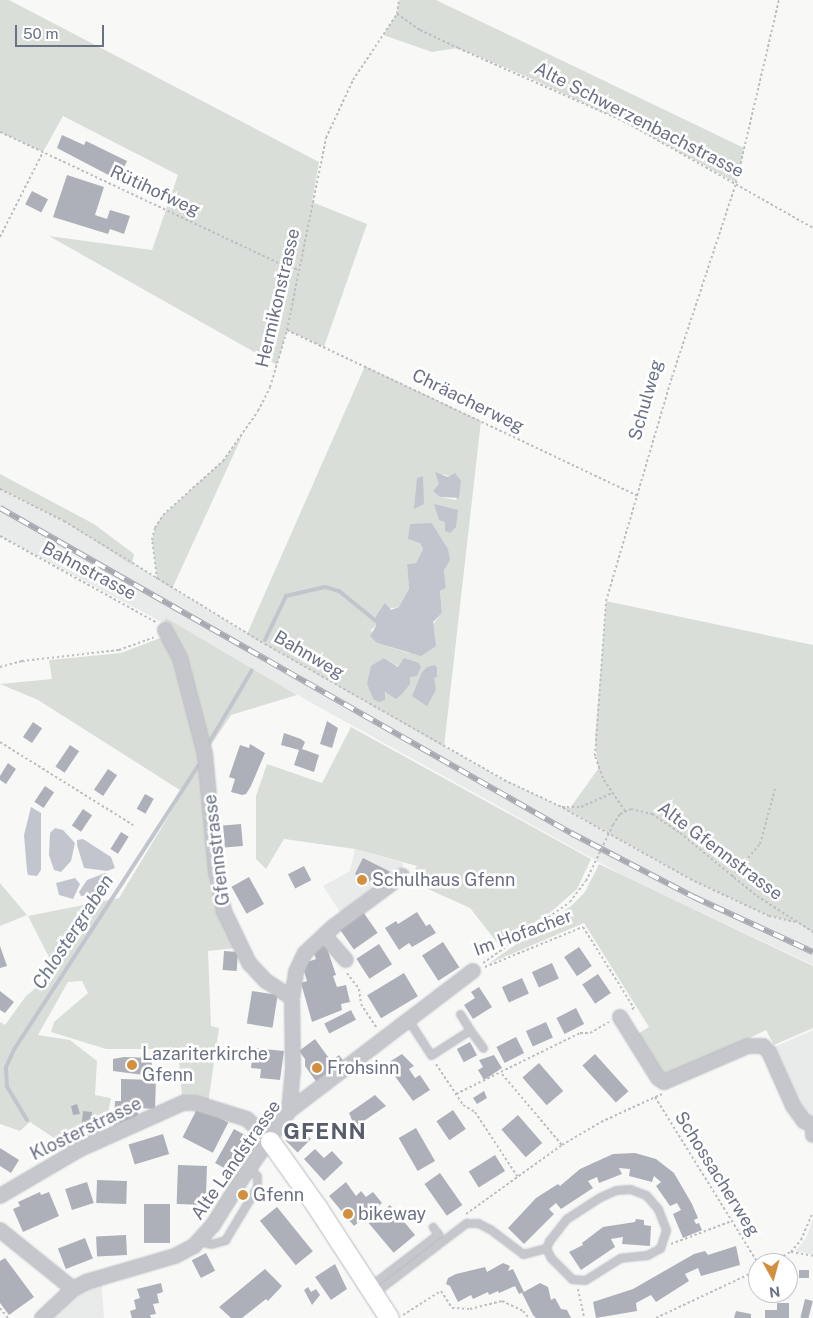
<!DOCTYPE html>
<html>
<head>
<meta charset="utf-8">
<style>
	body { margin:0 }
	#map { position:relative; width:813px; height:1318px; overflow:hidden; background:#f8f9f7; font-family:"Public Sans",sans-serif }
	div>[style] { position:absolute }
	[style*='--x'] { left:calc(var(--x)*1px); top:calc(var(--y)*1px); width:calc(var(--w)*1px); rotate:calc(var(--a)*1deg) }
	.built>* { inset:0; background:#e9eaea }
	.green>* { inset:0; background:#d9dfd8 }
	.water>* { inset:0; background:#c2c5cd }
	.stream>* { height:4px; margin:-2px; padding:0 2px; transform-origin:2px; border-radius:2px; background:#c2c5cd }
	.building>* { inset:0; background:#adb0b9; transform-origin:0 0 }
	.path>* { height:2px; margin-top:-1px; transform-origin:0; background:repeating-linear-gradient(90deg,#bdbec2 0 2.5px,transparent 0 5px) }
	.roads { filter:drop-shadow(0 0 1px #b8bac0) drop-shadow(0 0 1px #b8bac0) }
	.lane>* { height:7px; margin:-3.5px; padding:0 3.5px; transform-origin:3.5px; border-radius:3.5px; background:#c5c7cc }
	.street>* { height:14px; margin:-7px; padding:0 7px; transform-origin:7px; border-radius:7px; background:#c5c7cc }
	.secondary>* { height:19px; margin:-9.5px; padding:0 9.5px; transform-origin:9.5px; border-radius:9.5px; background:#fff }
	.rail>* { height:5.5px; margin-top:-2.75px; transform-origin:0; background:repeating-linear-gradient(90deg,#fff 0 11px,#a7a9b0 0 22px); box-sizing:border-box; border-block:1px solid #a7a9b0 }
	.path-bridge>* { height:2px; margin-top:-1px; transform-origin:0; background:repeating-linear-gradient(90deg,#bdbec2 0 2.5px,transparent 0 5px) }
	.dots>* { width:14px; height:14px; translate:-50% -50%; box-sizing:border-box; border:2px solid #fff; border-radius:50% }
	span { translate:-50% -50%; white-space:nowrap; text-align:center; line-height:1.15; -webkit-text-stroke:5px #fff; paint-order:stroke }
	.street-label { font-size:18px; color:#6b7185 }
	.poi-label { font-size:18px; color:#6b7185 }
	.left { translate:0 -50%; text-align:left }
	.water-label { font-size:19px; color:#6c7787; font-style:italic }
	.district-label { font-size:22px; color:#585d6b; font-weight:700; letter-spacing:1px }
	.north { position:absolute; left:748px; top:1253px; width:50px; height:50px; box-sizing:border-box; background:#fff; border:1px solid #c4c6ce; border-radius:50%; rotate:173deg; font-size:14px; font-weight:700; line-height:20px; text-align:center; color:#6b7185 }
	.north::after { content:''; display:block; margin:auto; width:18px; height:22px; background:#d38f3d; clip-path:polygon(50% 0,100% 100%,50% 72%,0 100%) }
	.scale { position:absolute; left:15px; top:25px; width:89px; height:22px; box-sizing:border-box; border:2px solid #6b7185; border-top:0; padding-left:6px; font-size:15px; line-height:18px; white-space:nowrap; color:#6b7185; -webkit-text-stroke:4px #fff; paint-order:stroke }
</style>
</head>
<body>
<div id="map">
	<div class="built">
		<div style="clip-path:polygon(0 489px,64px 521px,265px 644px,504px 780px,562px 807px,690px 879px,769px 916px,795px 922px,813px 932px,813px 965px,624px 876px,252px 670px,0 536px)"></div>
		<div style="clip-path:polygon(355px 849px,404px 863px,399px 875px,342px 915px,323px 886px,350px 871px)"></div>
		<div style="clip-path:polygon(813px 1030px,813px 1142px,772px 1048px)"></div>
		<div style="clip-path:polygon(813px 1219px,813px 1255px,796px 1251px,807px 1236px)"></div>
		<div style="clip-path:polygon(101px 1276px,104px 1318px,42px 1318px)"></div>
	</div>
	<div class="green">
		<div style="clip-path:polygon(0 0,9px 0,319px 162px,312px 202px,367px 224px,324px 347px,287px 330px,277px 365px,49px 236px,152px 250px,178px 175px,63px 116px,43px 152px,0 132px)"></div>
		<div style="clip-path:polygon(399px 0,436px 0,744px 148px,736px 183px,627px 123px,523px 75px,458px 48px,432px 52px,383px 35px,397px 14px)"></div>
		<div style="clip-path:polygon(evenodd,365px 366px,481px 421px,444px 747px,247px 634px,365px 366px,443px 474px,461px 481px,456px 500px,440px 497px,439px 481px,443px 474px,365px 366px,432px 523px,448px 549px,444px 570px,446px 588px,440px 591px,442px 613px,409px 653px,377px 643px,371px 630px,376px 626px,376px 616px,382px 610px,399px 607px,405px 600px,409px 589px,407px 564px,416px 563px,423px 549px,420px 543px,432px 523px,365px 366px,384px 658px,399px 667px,388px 692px,373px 699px,367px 684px,384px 658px)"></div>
		<div style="clip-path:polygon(243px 434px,172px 589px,157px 579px,152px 540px,155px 528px,163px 515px,223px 461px)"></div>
		<div style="clip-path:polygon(0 474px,94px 524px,134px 554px,132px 565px,64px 521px,0 489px)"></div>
		<div style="clip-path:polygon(606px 601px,813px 645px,813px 932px,795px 922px,769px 916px,690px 879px,562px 807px,570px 808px,598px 769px,595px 740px)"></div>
		<div style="clip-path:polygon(166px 618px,297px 695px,231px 715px,209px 748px,163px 624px)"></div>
		<div style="clip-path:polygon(160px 638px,168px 642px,204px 767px,237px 948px,208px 951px,211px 1026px,219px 1028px,208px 1104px,182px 1097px,178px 1049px,106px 1049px,51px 1032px,54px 1022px,88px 993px,82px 981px,68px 982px,38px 1035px,70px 1040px,97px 1061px,95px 1095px,111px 1098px,104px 1133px,72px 1150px,30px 1122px,20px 1131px,0 1124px,0 1022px,5px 1025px,26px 996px,56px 971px,28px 916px,119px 898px,183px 792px,38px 700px,0 684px,52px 679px,49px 660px,121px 653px)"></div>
		<div style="clip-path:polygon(351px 727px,591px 859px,577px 889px,552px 911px,499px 945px,470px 908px,408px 880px,417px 866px,355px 849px,284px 839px,266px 869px,256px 859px,256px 796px,267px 764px,322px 783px)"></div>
		<div style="clip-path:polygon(599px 864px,813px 966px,813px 1028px,774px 1045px,766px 1030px,672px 1076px,668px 1073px,661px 1075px,636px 1035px,649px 1027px,584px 923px,488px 964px,571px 906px,585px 892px)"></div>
		<div style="clip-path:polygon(0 883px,27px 915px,0 926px)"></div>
	</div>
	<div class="water">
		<div style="clip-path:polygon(435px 472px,448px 477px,455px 473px,461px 481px,459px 498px,440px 497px,433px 491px,439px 484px)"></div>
		<div style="clip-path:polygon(423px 476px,424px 504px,414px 509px,417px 478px)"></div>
		<div style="clip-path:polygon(434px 504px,458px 510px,456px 527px,450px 533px,445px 531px,445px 522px,439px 520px)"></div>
		<div style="clip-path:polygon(432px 523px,448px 549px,450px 560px,444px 570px,446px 588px,440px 591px,442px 613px,433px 622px,436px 646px,421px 656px,377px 643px,370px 636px,376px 626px,376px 616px,385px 603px,391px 610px,399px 607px,409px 589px,407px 564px,416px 563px,423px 549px,420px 543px,408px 539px,410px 524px)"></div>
		<div style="clip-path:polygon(384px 658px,398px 667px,404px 658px,419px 663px,421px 667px,417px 676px,410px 677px,410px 684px,402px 694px,396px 699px,385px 692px,385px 700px,379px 702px,373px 699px,367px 684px,371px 666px)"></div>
		<div style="clip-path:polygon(435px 665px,437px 668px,437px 677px,434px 678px,436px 690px,427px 706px,412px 696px,422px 672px,427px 667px)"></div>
		<div style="clip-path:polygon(31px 807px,41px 813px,41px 870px,37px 876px,28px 875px,27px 871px,24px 835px)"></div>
		<div style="clip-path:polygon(55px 828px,63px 830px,75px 843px,71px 861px,61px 872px,54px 870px,49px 855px,50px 833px)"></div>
		<div style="clip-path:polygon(83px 839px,111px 857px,115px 868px,107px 871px,84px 868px,77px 845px,77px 840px)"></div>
		<div style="clip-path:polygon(105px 873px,111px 877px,111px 881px,104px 893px,81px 896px,79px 892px,87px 880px)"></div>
		<div style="clip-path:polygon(75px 878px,80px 884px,73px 899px,59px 895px,56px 883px)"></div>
	</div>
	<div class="stream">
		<div style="--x:265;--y:640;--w:49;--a:-64.5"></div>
		<div style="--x:286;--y:596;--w:40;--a:-13"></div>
		<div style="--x:325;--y:587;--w:15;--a:16"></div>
		<div style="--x:339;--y:591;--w:48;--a:39"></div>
		<div style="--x:210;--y:741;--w:82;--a:-59.4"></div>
		<div style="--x:27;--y:1120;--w:39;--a:-121"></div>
		<div style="--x:7;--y:1087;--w:20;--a:-93"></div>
		<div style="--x:6;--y:1067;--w:21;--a:-65"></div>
		<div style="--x:15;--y:1048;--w:336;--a:-57"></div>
	</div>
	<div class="building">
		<div style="clip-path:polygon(62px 135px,84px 145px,86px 141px,127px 161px,118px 180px,57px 148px)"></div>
		<div style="clip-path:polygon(67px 175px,104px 187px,95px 215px,107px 219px,110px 210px,130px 216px,124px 234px,110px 229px,108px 234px,53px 217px)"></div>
		<div style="left:32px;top:191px;width:18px;height:15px;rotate:27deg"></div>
		<div style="clip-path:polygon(327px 721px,338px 728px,332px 748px,320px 744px)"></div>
		<div style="left:33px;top:722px;width:11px;height:18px;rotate:34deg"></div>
		<div style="clip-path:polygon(284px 733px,301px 739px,305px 742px,302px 749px,319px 755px,314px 772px,294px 765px,299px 750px,281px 745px)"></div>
		<div style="clip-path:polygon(250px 744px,265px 753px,251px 786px,246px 794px,242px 795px,231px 792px,235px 779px,229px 777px,240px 745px,249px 748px)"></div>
		<div style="left:70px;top:745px;width:11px;height:26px;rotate:34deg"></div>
		<div style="clip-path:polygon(8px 763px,16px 769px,6px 784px,0 780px,0 776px)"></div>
		<div style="left:108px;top:769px;width:11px;height:25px;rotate:34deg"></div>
		<div style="left:45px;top:786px;width:11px;height:19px;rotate:34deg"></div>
		<div style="left:145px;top:794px;width:10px;height:17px;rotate:29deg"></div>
		<div style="left:83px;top:809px;width:11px;height:20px;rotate:34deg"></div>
		<div style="left:241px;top:824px;width:22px;height:18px;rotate:85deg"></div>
		<div style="left:121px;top:832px;width:9px;height:20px;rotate:32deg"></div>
		<div style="left:363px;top:858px;width:30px;height:18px;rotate:27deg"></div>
		<div style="left:304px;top:866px;width:16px;height:18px;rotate:63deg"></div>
		<div style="left:249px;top:877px;width:31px;height:20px;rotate:61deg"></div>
		<div style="left:361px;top:909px;width:29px;height:29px;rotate:55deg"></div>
		<div style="clip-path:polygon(417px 912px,426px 926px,430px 924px,436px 933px,412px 947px,409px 943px,399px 950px,385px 928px,396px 921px,398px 924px)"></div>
		<div style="left:443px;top:942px;width:30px;height:25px;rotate:57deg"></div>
		<div style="left:379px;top:944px;width:24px;height:27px;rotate:57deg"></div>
		<div style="clip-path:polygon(326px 945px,336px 975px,333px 976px,337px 987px,346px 985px,350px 1002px,341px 1004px,342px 1010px,312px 1022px,301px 983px,307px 981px,302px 964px,316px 959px,313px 950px)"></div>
		<div style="clip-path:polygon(0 946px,7px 966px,0 968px)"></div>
		<div style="left:579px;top:947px;width:23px;height:18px;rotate:56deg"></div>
		<div style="left:224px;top:951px;width:14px;height:19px;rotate:4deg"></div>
		<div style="left:552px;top:963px;width:17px;height:22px;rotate:66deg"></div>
		<div style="left:404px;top:973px;width:27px;height:43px;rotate:59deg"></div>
		<div style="left:598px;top:974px;width:23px;height:19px;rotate:56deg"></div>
		<div style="left:522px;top:978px;width:17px;height:22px;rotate:66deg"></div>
		<div style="clip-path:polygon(479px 987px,492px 1007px,473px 1019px,464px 1005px,475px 998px,471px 992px)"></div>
		<div style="clip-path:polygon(0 991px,14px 1002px,5px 1013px,0 1010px)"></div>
		<div style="left:252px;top:991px;width:26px;height:33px;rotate:9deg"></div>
		<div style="left:576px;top:1008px;width:18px;height:22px;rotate:63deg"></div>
		<div style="left:351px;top:1010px;width:11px;height:30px;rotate:63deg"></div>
		<div style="left:546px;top:1022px;width:17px;height:22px;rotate:66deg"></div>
		<div style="left:516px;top:1037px;width:18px;height:22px;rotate:63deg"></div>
		<div style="clip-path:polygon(315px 1039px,331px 1061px,339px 1055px,345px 1063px,318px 1084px,305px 1066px,305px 1059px,299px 1051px)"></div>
		<div style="left:470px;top:1042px;width:15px;height:15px;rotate:62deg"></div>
		<div style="clip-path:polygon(253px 1048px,284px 1051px,280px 1080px,260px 1078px,261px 1069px,251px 1068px)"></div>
		<div style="clip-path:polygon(402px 1054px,414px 1066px,409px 1069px,415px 1078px,420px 1075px,430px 1090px,413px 1101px,386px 1064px)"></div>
		<div style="left:595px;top:1054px;width:50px;height:17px;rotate:48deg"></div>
		<div style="clip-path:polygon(494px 1055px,502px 1068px,484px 1080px,478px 1070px,483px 1067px,479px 1060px)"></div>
		<div style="clip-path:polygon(124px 1057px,152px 1058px,151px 1076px,113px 1071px,113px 1059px)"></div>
		<div style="left:539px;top:1063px;width:37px;height:22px;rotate:49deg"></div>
		<div style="clip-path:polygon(121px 1079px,156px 1080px,155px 1109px,138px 1108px,138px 1121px,128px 1127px,114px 1126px,115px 1101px,121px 1101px)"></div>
		<div style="clip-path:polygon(484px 1091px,487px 1098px,477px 1104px,473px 1098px)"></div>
		<div style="clip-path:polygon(375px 1095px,386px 1106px,355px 1127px,349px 1113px)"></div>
		<div style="clip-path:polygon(77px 1104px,80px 1114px,73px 1115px,71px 1106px)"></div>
		<div style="left:198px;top:1107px;width:34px;height:34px;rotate:27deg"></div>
		<div style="left:453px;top:1110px;width:23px;height:20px;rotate:56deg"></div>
		<div style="left:83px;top:1111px;width:9px;height:14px;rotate:6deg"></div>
		<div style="left:518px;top:1115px;width:37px;height:22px;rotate:49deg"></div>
		<div style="left:299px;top:1127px;width:17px;height:19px;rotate:45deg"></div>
		<div style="left:416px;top:1128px;width:38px;height:20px;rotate:60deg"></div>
		<div style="left:234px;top:1129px;width:21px;height:39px;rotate:29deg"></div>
		<div style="left:163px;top:1134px;width:21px;height:36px;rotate:73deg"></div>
		<div style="clip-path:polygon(0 1148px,19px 1160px,11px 1173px,0 1166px)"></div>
		<div style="clip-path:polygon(315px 1149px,324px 1158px,332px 1151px,343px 1163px,324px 1181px,304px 1159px)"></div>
		<div style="clip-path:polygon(635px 1153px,656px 1159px,674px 1173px,692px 1204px,698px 1218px,694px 1220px,696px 1224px,699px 1223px,702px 1230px,683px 1238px,673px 1214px,681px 1210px,677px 1203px,670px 1206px,656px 1186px,661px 1182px,654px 1176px,652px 1182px,629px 1176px,630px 1169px,619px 1168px,622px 1174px,599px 1183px,597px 1177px,588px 1181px,593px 1188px,561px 1209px,556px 1203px,549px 1209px,554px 1214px,524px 1244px,508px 1228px,536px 1198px,558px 1184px,560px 1186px,580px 1169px,613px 1154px)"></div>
		<div style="left:495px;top:1155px;width:19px;height:31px;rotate:58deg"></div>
		<div style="left:178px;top:1165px;width:29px;height:39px;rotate:2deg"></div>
		<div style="left:440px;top:1173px;width:39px;height:19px;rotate:55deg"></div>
		<div style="left:97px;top:1180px;width:30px;height:23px;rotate:2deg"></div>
		<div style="left:87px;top:1182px;width:22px;height:23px;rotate:72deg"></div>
		<div style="clip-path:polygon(346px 1182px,356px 1196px,361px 1191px,366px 1197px,373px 1192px,382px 1203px,354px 1226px,329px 1196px)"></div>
		<div style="clip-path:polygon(40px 1192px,41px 1195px,49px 1192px,59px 1216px,23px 1232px,13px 1209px,20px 1206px,18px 1202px)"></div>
		<div style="left:144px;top:1204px;width:26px;height:39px"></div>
		<div style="left:390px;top:1205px;width:39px;height:28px;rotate:50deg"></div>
		<div style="left:277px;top:1207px;width:57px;height:22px;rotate:51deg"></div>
		<div style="clip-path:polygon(636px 1219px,644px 1220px,644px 1225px,651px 1226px,650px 1246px,622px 1244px,623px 1237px,611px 1239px,615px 1247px,581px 1270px,569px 1252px,583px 1245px,582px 1243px,603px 1227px,635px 1222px)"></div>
		<div style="left:126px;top:1235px;width:20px;height:30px;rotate:87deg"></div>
		<div style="left:85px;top:1238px;width:22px;height:29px;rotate:69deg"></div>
		<div style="clip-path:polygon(736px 1246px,740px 1265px,701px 1276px,698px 1268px,685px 1274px,689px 1281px,656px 1302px,651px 1295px,636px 1303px,637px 1311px,596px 1318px,593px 1302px,633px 1289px,694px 1254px,705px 1251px,708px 1255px)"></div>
		<div style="left:206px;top:1253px;width:20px;height:16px;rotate:63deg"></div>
		<div style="clip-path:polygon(5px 1258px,34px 1297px,9px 1315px,0 1303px,0 1261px)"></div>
		<div style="clip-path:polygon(503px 1263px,510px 1266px,508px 1271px,513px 1269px,524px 1292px,519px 1294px,515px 1286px,499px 1293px,498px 1291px,489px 1295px,488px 1292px,473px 1299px,471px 1295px,458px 1302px,450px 1286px,446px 1284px,448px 1278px,456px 1274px,485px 1267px,487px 1272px)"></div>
		<div style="clip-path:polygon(335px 1264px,347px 1289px,331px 1300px,315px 1277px)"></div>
		<div style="clip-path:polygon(265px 1269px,282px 1286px,268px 1301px,266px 1299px,242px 1318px,231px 1318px,219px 1307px)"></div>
		<div style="left:799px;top:1270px;width:10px;height:8px"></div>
		<div style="clip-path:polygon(161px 1283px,163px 1292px,157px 1294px,159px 1303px,153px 1304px,156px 1314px,150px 1315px,151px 1318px,132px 1318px,130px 1311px,136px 1309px,134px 1300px,140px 1298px,137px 1289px)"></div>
		<div style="clip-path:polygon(540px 1283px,548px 1287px,551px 1300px,555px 1298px,561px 1309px,567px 1310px,571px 1318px,536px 1318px,533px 1315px,522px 1293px)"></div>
		<div style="clip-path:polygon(308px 1287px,311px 1292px,316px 1289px,320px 1295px,312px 1305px,304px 1290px)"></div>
		<div style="left:805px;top:1299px;width:8px;height:19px;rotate:14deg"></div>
		<div style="clip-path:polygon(777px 1303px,789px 1303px,789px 1318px,765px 1318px,765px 1310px,777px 1310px)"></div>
		<div style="clip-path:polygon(736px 1311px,751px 1314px,751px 1318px,734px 1318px)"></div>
	</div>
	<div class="path">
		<div style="--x:397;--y:14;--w:28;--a:35"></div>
		<div style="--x:420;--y:30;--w:42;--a:25.3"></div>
		<div style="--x:458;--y:48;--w:185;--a:23.9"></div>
		<div style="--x:627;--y:123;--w:214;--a:29.4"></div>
		<div style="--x:0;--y:132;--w:310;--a:25.2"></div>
		<div style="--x:280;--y:264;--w:21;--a:17"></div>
		<div style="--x:0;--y:237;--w:95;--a:-63.2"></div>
		<div style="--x:287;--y:330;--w:388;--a:25.3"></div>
		<div style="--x:0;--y:489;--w:72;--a:26.6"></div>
		<div style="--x:64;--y:521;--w:236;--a:31.5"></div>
		<div style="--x:265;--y:644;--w:275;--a:29.6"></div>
		<div style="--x:504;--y:780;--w:64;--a:25"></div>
		<div style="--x:562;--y:807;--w:19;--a:0"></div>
		<div style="--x:581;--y:807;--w:35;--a:-24"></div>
		<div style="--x:0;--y:536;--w:178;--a:28.9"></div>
		<div style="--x:157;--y:579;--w:39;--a:-97"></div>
		<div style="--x:152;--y:540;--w:12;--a:-76"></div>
		<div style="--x:155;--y:528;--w:15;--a:-58"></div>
		<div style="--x:163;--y:515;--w:81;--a:-42"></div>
		<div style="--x:223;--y:461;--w:61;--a:-55"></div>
		<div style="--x:258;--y:411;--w:27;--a:-63"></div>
		<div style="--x:270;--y:387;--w:59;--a:-73.4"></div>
		<div style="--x:287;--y:330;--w:196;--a:-78.5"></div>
		<div style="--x:326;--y:138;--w:64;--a:-65"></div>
		<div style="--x:353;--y:80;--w:79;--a:-56.3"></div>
		<div style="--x:397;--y:14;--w:14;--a:-82"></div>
		<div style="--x:0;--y:667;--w:23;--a:-15"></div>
		<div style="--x:22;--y:661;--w:98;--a:-6.5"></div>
		<div style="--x:119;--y:650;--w:37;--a:-20"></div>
		<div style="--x:0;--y:742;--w:157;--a:32"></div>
		<div style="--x:563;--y:808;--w:145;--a:29.2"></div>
		<div style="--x:690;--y:879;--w:87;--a:25.1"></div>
		<div style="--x:769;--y:916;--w:27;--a:13"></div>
		<div style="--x:625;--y:811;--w:40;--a:-124"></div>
		<div style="--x:603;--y:778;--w:23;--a:-110"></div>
		<div style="--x:595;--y:756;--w:155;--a:-85.9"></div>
		<div style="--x:606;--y:601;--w:234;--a:-73.6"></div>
		<div style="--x:672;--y:377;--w:204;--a:-71.7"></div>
		<div style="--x:736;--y:183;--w:188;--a:-76.8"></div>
		<div style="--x:613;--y:825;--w:13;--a:-58"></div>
		<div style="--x:620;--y:814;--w:12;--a:-24"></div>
		<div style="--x:631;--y:809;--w:22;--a:13"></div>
		<div style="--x:652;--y:814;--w:34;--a:34"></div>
		<div style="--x:680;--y:833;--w:99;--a:39.3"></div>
		<div style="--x:757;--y:896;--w:67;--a:32.7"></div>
		<div style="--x:732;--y:877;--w:43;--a:-49.7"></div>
		<div style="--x:760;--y:844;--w:57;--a:-74.7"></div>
		<div style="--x:483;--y:963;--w:106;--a:-35"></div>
		<div style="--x:570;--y:902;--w:26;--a:-53"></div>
		<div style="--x:485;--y:967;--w:106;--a:-22.2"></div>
		<div style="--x:583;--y:927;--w:96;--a:57.8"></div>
		<div style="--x:634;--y:1008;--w:4;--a:146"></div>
		<div style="--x:347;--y:973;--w:20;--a:53"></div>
		<div style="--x:359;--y:989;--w:15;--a:82"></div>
		<div style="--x:361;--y:1004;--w:30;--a:57"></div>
		<div style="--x:436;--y:1064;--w:49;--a:56.6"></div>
		<div style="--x:463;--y:1105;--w:14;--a:30"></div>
		<div style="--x:475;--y:1112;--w:77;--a:56.7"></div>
		<div style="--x:502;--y:1074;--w:93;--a:49.8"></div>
		<div style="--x:456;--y:1094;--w:138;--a:-26.2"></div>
		<div style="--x:580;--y:1033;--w:10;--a:0"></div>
		<div style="--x:590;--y:1033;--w:22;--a:-30"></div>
		<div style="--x:655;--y:1097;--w:195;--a:58.2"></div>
		<div style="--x:466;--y:1214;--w:118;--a:-35.7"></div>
		<div style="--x:562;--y:1145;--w:45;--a:-30.5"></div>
		<div style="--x:601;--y:1122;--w:67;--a:-24.7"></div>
		<div style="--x:671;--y:1244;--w:65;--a:-20.7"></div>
		<div style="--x:791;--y:1252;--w:22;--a:10"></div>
		<div style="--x:770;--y:1263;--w:24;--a:-28"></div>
		<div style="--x:791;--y:1252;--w:16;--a:-50"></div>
		<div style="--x:801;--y:1240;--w:30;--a:-67"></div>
		<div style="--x:578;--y:1289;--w:30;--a:78"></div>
		<div style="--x:0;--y:1308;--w:13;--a:51"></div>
		<div style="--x:403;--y:1315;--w:45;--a:-32.3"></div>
		<div style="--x:441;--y:1291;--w:20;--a:57"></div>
		<div style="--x:452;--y:1308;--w:18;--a:3"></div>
		<div style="--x:470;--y:1309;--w:33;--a:-14"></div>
		<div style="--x:502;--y:1301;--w:23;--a:25"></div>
		<div style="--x:523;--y:1311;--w:9;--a:49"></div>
		<div style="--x:656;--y:1318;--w:113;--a:-25.2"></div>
	</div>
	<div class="roads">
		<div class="lane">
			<div style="--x:460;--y:1014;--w:19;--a:58"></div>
			<div style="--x:409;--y:1021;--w:40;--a:57.1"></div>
			<div style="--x:431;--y:1055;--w:46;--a:-32.7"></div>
			<div style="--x:470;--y:1030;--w:22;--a:54"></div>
			<div style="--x:630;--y:1189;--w:17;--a:21"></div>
			<div style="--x:646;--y:1195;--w:18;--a:49"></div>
			<div style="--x:658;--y:1209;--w:22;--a:69"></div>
			<div style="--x:666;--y:1230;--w:19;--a:108"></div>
			<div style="--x:660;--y:1248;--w:15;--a:152"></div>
			<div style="--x:647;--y:1255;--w:27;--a:174"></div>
			<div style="--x:620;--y:1258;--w:41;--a:147.8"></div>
			<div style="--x:585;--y:1280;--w:13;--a:-176"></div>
			<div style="--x:572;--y:1279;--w:30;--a:-135"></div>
			<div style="--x:551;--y:1258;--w:11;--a:-117"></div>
			<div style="--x:546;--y:1248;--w:8;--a:-67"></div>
			<div style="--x:549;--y:1241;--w:28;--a:-52"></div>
			<div style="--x:566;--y:1219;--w:40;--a:-32.9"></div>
			<div style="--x:600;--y:1197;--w:17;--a:-24"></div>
			<div style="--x:616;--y:1190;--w:14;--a:-4"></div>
			<div style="--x:200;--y:1241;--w:11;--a:15"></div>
			<div style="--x:211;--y:1244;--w:15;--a:-16"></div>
			<div style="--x:225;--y:1240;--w:62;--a:-58.9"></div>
			<div style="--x:257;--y:1187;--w:11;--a:-90"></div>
			<div style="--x:257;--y:1176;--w:12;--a:-132"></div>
			<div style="--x:370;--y:1286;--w:86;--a:-37.4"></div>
			<div style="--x:438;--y:1234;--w:9;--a:-126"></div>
			<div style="--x:374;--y:1293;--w:116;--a:-37.3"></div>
			<div style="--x:466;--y:1223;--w:12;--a:0"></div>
			<div style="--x:478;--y:1223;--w:13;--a:27"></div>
			<div style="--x:490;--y:1229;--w:41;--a:37.1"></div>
			<div style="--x:523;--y:1254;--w:24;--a:-15"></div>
		</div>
		<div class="street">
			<div style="--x:165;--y:630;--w:32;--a:62"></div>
			<div style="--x:180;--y:658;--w:99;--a:75.4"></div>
			<div style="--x:205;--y:754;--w:117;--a:84.6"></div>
			<div style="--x:216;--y:870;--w:42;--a:79"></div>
			<div style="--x:224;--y:911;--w:58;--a:64.3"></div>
			<div style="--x:249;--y:963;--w:25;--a:47"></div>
			<div style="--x:266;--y:981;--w:31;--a:33"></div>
			<div style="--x:292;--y:998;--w:71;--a:89.2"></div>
			<div style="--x:293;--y:1069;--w:42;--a:95.4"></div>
			<div style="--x:324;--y:935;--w:33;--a:49"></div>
			<div style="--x:292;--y:998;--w:26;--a:-81"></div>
			<div style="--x:296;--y:972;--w:21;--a:-65"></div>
			<div style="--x:305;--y:953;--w:38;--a:-43"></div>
			<div style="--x:333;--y:927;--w:86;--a:-36.5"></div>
			<div style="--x:620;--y:1017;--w:72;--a:58.1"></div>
			<div style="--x:658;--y:1078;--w:7;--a:34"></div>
			<div style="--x:664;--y:1082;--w:91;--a:-23.2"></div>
			<div style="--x:748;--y:1046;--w:15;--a:0"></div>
			<div style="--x:763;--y:1046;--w:8;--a:45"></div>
			<div style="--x:769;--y:1052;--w:59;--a:66"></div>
			<div style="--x:793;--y:1106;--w:19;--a:54"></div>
			<div style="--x:804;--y:1121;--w:10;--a:24"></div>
			<div style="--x:813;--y:1125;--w:10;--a:90"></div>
			<div style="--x:0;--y:1196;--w:93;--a:-30.4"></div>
			<div style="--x:80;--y:1149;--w:113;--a:-24.1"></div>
			<div style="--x:183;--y:1103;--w:12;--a:0"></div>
			<div style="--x:195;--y:1103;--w:54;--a:17.1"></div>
			<div style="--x:247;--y:1119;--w:32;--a:44"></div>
			<div style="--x:0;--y:1230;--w:94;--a:38.9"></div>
			<div style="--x:42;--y:1318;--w:42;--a:-43.1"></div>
			<div style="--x:73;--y:1289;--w:15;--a:-28"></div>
			<div style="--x:86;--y:1282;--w:93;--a:-16.3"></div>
			<div style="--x:175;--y:1256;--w:21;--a:-28"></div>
			<div style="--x:194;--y:1246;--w:28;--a:-48"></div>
			<div style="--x:213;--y:1225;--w:57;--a:-58"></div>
			<div style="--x:243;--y:1177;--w:80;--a:-55.1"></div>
			<div style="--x:289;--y:1111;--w:231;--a:-37.3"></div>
		</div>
		<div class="secondary">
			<div style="--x:270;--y:1141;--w:81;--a:54.5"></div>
			<div style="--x:317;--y:1207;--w:132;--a:57"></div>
		</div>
	</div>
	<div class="rail">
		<div style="--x:0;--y:508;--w:657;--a:29.65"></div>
		<div style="--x:571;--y:833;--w:139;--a:27.5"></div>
		<div style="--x:694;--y:897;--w:131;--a:24.8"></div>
	</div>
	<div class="path-bridge">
		<div style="--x:586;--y:881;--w:62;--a:-64.3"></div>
	</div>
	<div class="dots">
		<div style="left:362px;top:880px;background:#d38f3d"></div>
		<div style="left:132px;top:1065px;background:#d38f3d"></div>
		<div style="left:317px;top:1068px;background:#d38f3d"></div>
		<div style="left:243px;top:1195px;background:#d38f3d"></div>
		<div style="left:348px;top:1214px;background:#d38f3d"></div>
	</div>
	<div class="street-label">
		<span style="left:639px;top:120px;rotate:27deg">Alte Schwerzenbachstrasse</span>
		<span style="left:155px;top:191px;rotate:25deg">Rütihofweg</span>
		<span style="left:278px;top:298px;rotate:-77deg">Hermikonstrasse</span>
		<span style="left:646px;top:400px;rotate:-74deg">Schulweg</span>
		<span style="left:468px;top:401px;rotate:26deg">Chräacherweg</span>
		<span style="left:89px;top:571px;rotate:28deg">Bahnstrasse</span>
		<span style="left:309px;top:655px;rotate:30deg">Bahnweg</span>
		<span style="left:217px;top:850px;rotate:-97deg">Gfennstrasse</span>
		<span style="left:720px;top:851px;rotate:37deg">Alte Gfennstrasse</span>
		<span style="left:523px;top:933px;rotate:-20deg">Im Hofacher</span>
		<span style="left:86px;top:1129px;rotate:-26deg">Klosterstrasse</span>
		<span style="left:236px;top:1160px;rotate:-55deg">Alte Landstrasse</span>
		<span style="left:717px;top:1174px;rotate:58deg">Schossacherweg</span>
	</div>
	<div class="poi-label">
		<span class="left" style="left:372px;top:880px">Schulhaus Gfenn</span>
		<span class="left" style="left:142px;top:1065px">Lazariterkirche<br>Gfenn</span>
		<span class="left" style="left:327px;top:1068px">Frohsinn</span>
		<span class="left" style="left:253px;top:1195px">Gfenn</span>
		<span class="left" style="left:358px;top:1214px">bikeway</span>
	</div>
	<div class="water-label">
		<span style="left:73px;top:932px;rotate:-57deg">Chlostergraben</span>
	</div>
	<div class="district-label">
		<span style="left:325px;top:1132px">GFENN</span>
	</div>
	<div class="north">N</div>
	<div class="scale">50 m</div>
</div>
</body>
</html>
